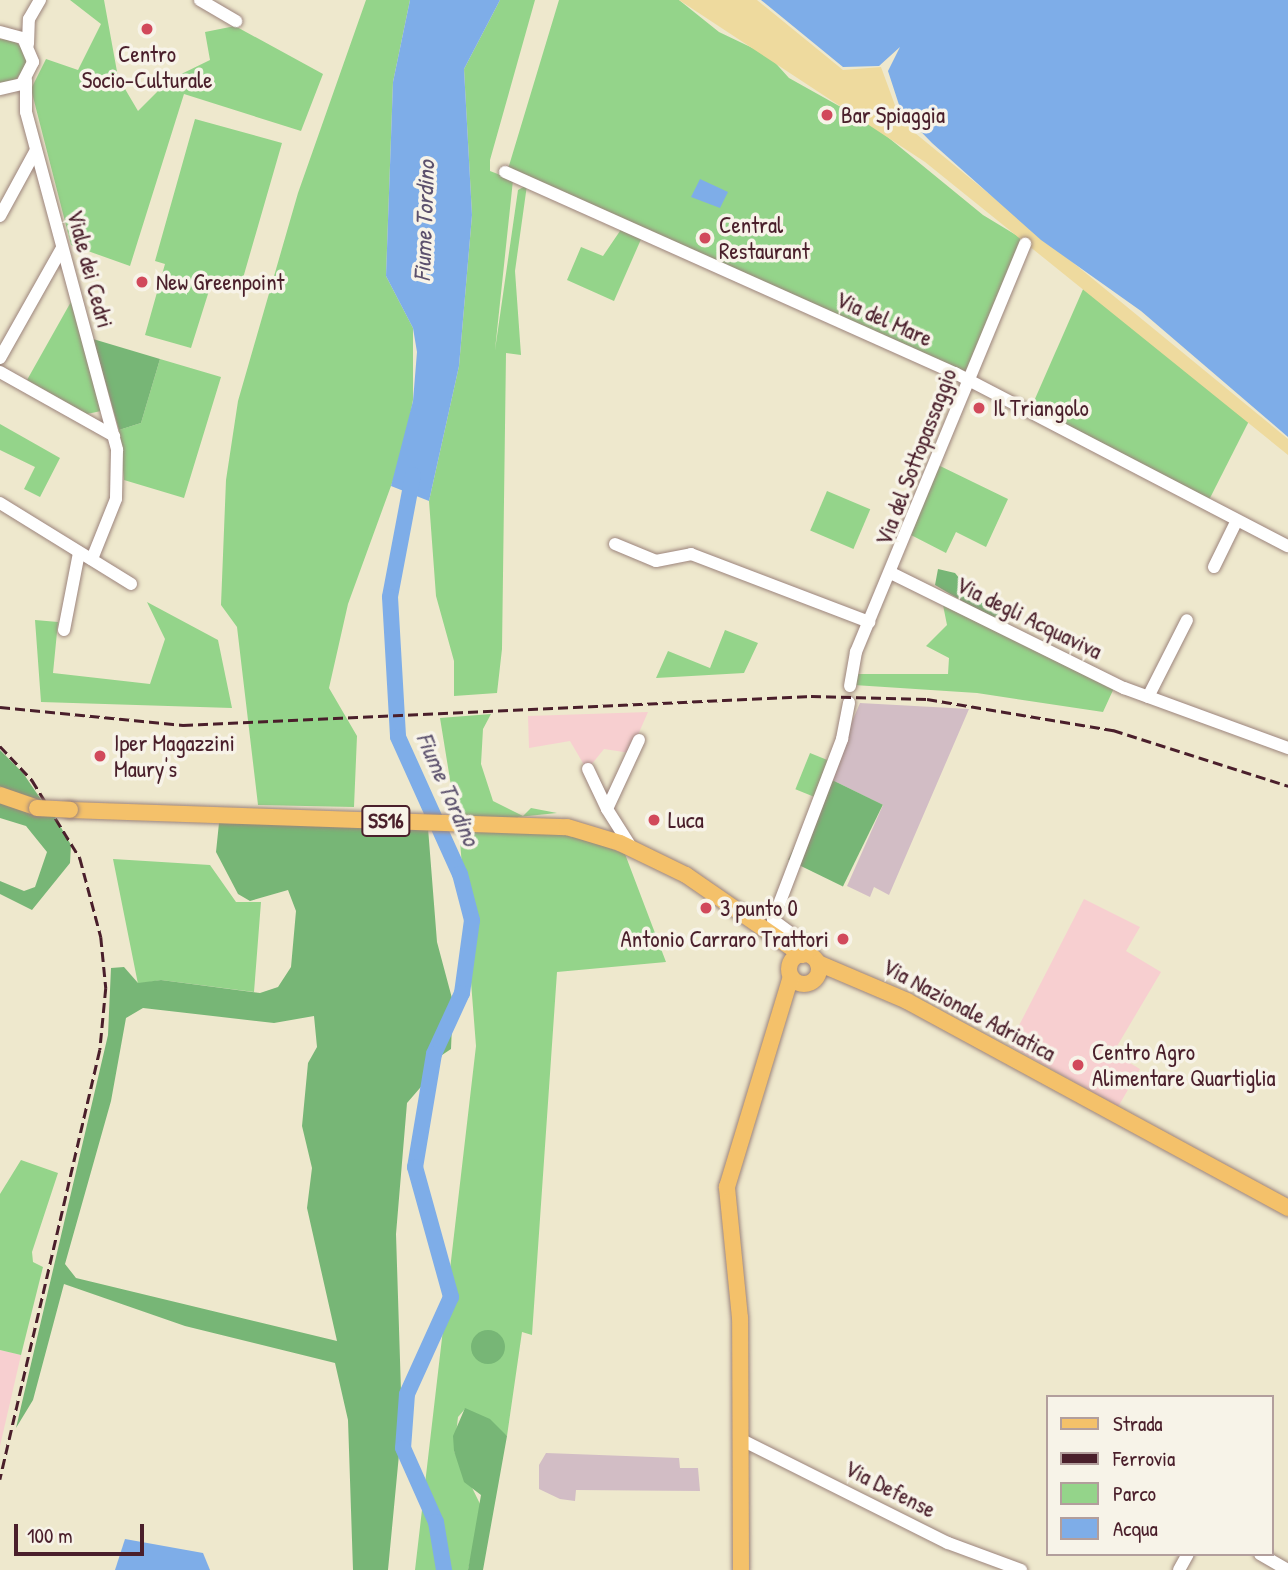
<!DOCTYPE html>
<html>
<head>
<meta charset="utf-8">
<style>
	body { margin:0 }
	#map { position:relative; width:1288px; height:1570px; overflow:hidden; background:#eee8cd; font-family:"Patrick Hand",sans-serif }
	div>[style] { position:absolute }
	[style*='--x'] { left:calc(var(--x)*1px); top:calc(var(--y)*1px); width:calc(var(--w)*1px); rotate:calc(var(--a)*1deg) }
	.built>* { inset:0; background:#f7cfd0 }
	.industrial>* { inset:0; background:#d2bdc5 }
	.green>* { inset:0; background:#94d48a; transform-origin:0 0 }
	.forest>* { inset:0; background:#77b676; transform-origin:0 0 }
	.round { border-radius:50% }
	.sand>* { inset:0; background:#eeda9e }
	.water>* { inset:0; background:#7eade8 }
	.river>* { height:16px; margin:-8px; padding:0 8px; transform-origin:8px; border-radius:8px; background:#7eade8 }
	.roads { filter:drop-shadow(0 0 2px #9c847c) drop-shadow(0 0 2px #9c847c) }
	.minor>* { height:12px; margin:-6px; padding:0 6px; transform-origin:6px; border-radius:6px; background:#fff }
	.major>* { height:16px; margin:-8px; padding:0 8px; transform-origin:8px; border-radius:8px; background:#f4c16a }
	.major>.ring { margin:-8px; padding:0; box-sizing:content-box; background:none; border:16px solid #f4c16a; border-radius:50% }
	.rail>* { height:2.5px; margin-top:-1.25px; transform-origin:0; background:repeating-linear-gradient(90deg,#4a1f2b 0 10px,transparent 0 15px) }
	.bridges { filter:drop-shadow(0 0 2px #9c847c) drop-shadow(0 0 2px #9c847c) }
	.major-bridge>* { height:16px; margin:-8px; padding:0 8px; transform-origin:8px; border-radius:8px; background:#f4c16a }
	.dots>* { width:19px; height:19px; translate:-50% -50%; box-sizing:border-box; border:4px solid #f7f3e8; border-radius:50% }
	span { translate:-50% -50%; white-space:nowrap; text-align:center; line-height:1.15; -webkit-text-stroke:7px #f7f3e8; paint-order:stroke }
	.shield-label span { padding:2px 5px; background:#f7f3e8; border:2px solid; border-radius:5px; -webkit-text-stroke-width:0 }
	.shield-label { font-size:21px; color:#4a1f2b; font-weight:700 }
	.poi-label { font-size:23px; color:#4a1f2b }
	.left { translate:0 -50%; text-align:left }
	.right { translate:-100% -50%; text-align:right }
	.street-label { font-size:23px; color:#4a1f2b }
	.water-label { font-size:24px; color:#5c516d; font-style:italic }
	.legend { position:absolute; left:1046px; top:1395px; width:228px; height:161px; box-sizing:border-box; background:#f7f3e8; border:2px solid #b29e9c; margin:0; padding:9px 12px; list-style:none; font-size:21px; color:#4a1f2b }
	.legend li { display:flex; align-items:center; gap:14px; height:35px }
	.legend b { width:35px; border:2px solid #b29e9c }
	.scale { position:absolute; left:14px; top:1524px; width:130px; height:32px; box-sizing:border-box; border:4px solid #4a1f2b; border-top:0; padding-left:9px; font-size:21px; line-height:24px; white-space:nowrap; color:#4a1f2b; -webkit-text-stroke:5px #f7f3e8; paint-order:stroke }
</style>
</head>
<body>
<div id="map">
	<div class="built">
		<div style="clip-path:polygon(648px 712px,630px 753px,604px 749px,587px 770px,570px 741px,529px 748px,528px 716px)"></div>
		<div style="clip-path:polygon(1084px 899px,1140px 927px,1126px 951px,1161px 972px,1113px 1053px,1140px 1069px,1118px 1107px,1009px 1045px)"></div>
		<div style="clip-path:polygon(0 1350px,21px 1355px,0 1446px)"></div>
	</div>
	<div class="industrial">
		<div style="clip-path:polygon(860px 703px,969px 709px,889px 895px,874px 887px,870px 897px,847px 886px,883px 805px,828px 778px)"></div>
		<div style="clip-path:polygon(546px 1453px,679px 1458px,680px 1468px,698px 1468px,700px 1491px,576px 1490px,575px 1501px,560px 1499px,539px 1489px,539px 1465px)"></div>
	</div>
	<div class="green">
		<div style="clip-path:polygon(70px 0,104px 0,118px 77px,138px 111px,169px 80px,210px 60px,205px 32px,235px 26px,323px 74px,301px 131px,184px 94px,130px 266px,71px 245px,31px 89px,46px 59px,78px 70px,101px 24px)"></div>
		<div style="clip-path:polygon(366px 0,410px 0,393px 82px,386px 276px,413px 328px,413px 400px,403px 453px,348px 604px,329px 688px,357px 736px,354px 807px,258px 805px,237px 627px,221px 605px,226px 480px,238px 401px,298px 193px)"></div>
		<div style="clip-path:polygon(500px 0,535px 0,490px 160px,490px 171px,513px 180px,495px 350px,518px 190px,527px 185px,515px 271px,521px 355px,506px 353px,502px 649px,497px 693px,454px 696px,454px 661px,436px 596px,429px 501px,459px 366px,472px 215px,464px 69px)"></div>
		<div style="clip-path:polygon(559px 0,679px 0,719px 32px,769px 56px,789px 78px,873px 125px,983px 215px,1024px 240px,966px 375px,508px 169px)"></div>
		<div style="clip-path:polygon(0 39px,15px 41px,25px 51px,27px 65px,14px 82px,0 83px)"></div>
		<div style="clip-path:polygon(195px 119px,282px 143px,241px 285px,213px 278px,191px 348px,145px 335px,165px 264px,155px 261px)"></div>
		<div style="clip-path:polygon(622px 228px,642px 237px,614px 301px,567px 280px,581px 247px,603px 256px)"></div>
		<div style="clip-path:polygon(1084px 287px,1249px 421px,1209px 500px,1031px 408px)"></div>
		<div style="clip-path:polygon(72px 300px,101px 411px,87px 414px,27px 380px)"></div>
		<div style="clip-path:polygon(160px 359px,221px 377px,184px 498px,124px 480px,119px 430px,141px 423px)"></div>
		<div style="clip-path:polygon(0 424px,60px 458px,40px 497px,24px 489px,35px 467px,0 450px)"></div>
		<div style="clip-path:polygon(938px 465px,1008px 499px,986px 547px,956px 532px,946px 553px,911px 535px)"></div>
		<div style="left:827px;top:491px;width:47px;height:43px;rotate:23deg"></div>
		<div style="clip-path:polygon(147px 602px,218px 640px,232px 708px,41px 702px,35px 620px,58px 622px,53px 673px,150px 684px,165px 639px)"></div>
		<div style="clip-path:polygon(943px 605px,1114px 688px,1103px 712px,977px 693px,854px 685px,856px 674px,948px 674px,949px 658px,926px 646px,947px 625px)"></div>
		<div style="clip-path:polygon(725px 630px,758px 643px,744px 673px,656px 678px,668px 651px,710px 668px)"></div>
		<div style="clip-path:polygon(491px 714px,483px 729px,481px 764px,493px 801px,523px 816px,531px 808px,557px 813px,518px 817px,517px 831px,577px 836px,625px 854px,666px 962px,557px 972px,532px 1335px,522px 1332px,507px 1436px,465px 1409px,458px 1417px,454px 1451px,482px 1508px,468px 1570px,415px 1570px,476px 1046px,460px 841px,440px 718px)"></div>
		<div style="left:810px;top:753px;width:22px;height:39px;rotate:22deg"></div>
		<div style="clip-path:polygon(113px 859px,210px 865px,236px 902px,261px 902px,254px 992px,161px 980px,138px 984px)"></div>
		<div style="clip-path:polygon(21px 1160px,58px 1173px,32px 1252px,33px 1262px,43px 1267px,21px 1355px,0 1350px,0 1194px)"></div>
	</div>
	<div class="forest">
		<div style="clip-path:polygon(93px 339px,160px 359px,141px 423px,119px 430px)"></div>
		<div style="clip-path:polygon(938px 569px,955px 573px,979px 602px,1000px 607px,996px 621px,935px 585px)"></div>
		<div style="clip-path:polygon(0 750px,23px 773px,42px 801px,0 791px)"></div>
		<div style="left:828px;top:778px;width:61px;height:91px;rotate:26deg"></div>
		<div style="clip-path:polygon(0 802px,54px 815px,71px 845px,70px 863px,32px 910px,0 894px,0 881px,24px 891px,35px 887px,47px 852px,26px 826px,0 818px)"></div>
		<div style="clip-path:polygon(evenodd,219px 823px,428px 828px,437px 942px,453px 1002px,451px 1049px,427px 1065px,426px 1081px,407px 1103px,396px 1234px,402px 1423px,388px 1570px,353px 1570px,348px 1420px,335px 1363px,185px 1326px,64px 1284px,33px 1400px,16px 1428px,108px 1035px,111px 968px,124px 967px,138px 983px,161px 980px,260px 993px,278px 987px,291px 967px,296px 911px,288px 890px,250px 901px,238px 894px,216px 852px,219px 823px,143px 1008px,274px 1023px,314px 1016px,317px 1047px,308px 1063px,302px 1126px,312px 1168px,307px 1208px,337px 1341px,76px 1278px,65px 1264px,111px 1101px,126px 1018px,143px 1008px)"></div>
		<div class="round" style="left:471px;top:1330px;width:34px;height:34px"></div>
		<div style="clip-path:polygon(465px 1408px,490px 1419px,507px 1436px,483px 1570px,468px 1570px,481px 1495px,464px 1482px,454px 1451px,453px 1436px)"></div>
	</div>
	<div class="sand">
		<div style="clip-path:polygon(679px 0,757px 0,843px 70px,881px 67px,896px 108px,915px 133px,1288px 439px,1288px 455px,925px 162px)"></div>
	</div>
	<div class="water">
		<div style="clip-path:polygon(410px 0,500px 0,464px 69px,472px 215px,459px 366px,429px 501px,391px 486px,413px 401px,417px 352px,413px 328px,386px 276px,393px 82px)"></div>
		<div style="clip-path:polygon(761px 0,1288px 0,1288px 437px,1141px 311px,1041px 240px,932px 143px,901px 111px,888px 71px,900px 47px,879px 66px,843px 67px)"></div>
		<div style="clip-path:polygon(700px 179px,728px 192px,720px 208px,691px 197px)"></div>
		<div style="clip-path:polygon(125px 1539px,203px 1553px,210px 1570px,115px 1570px)"></div>
	</div>
	<div class="river">
		<div style="--x:413;--y:475;--w:124;--a:100.7"></div>
		<div style="--x:390;--y:597;--w:140;--a:86.7"></div>
		<div style="--x:398;--y:737;--w:150;--a:65.7"></div>
		<div style="--x:460;--y:874;--w:48;--a:75.4"></div>
		<div style="--x:472;--y:920;--w:74;--a:97.8"></div>
		<div style="--x:462;--y:993;--w:67;--a:114.7"></div>
		<div style="--x:434;--y:1054;--w:115;--a:99.5"></div>
		<div style="--x:415;--y:1167;--w:135;--a:74.5"></div>
		<div style="--x:451;--y:1297;--w:107;--a:114.4"></div>
		<div style="--x:407;--y:1394;--w:54;--a:94.2"></div>
		<div style="--x:403;--y:1448;--w:81;--a:66"></div>
		<div style="--x:436;--y:1522;--w:49;--a:80.5"></div>
	</div>
	<div class="roads">
		<div class="minor">
			<div style="--x:200;--y:0;--w:42;--a:30.3"></div>
			<div style="--x:0;--y:32;--w:24;--a:15"></div>
			<div style="--x:23;--y:38;--w:26;--a:67"></div>
			<div style="--x:33;--y:62;--w:25;--a:117"></div>
			<div style="--x:22;--y:84;--w:23;--a:167"></div>
			<div style="--x:28;--y:44;--w:25;--a:-88"></div>
			<div style="--x:29;--y:19;--w:22;--a:-60"></div>
			<div style="--x:26;--y:80;--w:32;--a:90"></div>
			<div style="--x:26;--y:112;--w:350;--a:74.9"></div>
			<div style="--x:117;--y:450;--w:49;--a:91.2"></div>
			<div style="--x:116;--y:499;--w:65;--a:111.8"></div>
			<div style="--x:505;--y:172;--w:493;--a:24.1"></div>
			<div style="--x:955;--y:373;--w:375;--a:27.5"></div>
			<div style="--x:0;--y:216;--w:75;--a:-61.4"></div>
			<div style="--x:0;--y:358;--w:126;--a:-60.6"></div>
			<div style="--x:0;--y:372;--w:131;--a:29.3"></div>
			<div style="--x:0;--y:503;--w:154;--a:31.7"></div>
			<div style="--x:615;--y:544;--w:44;--a:22.5"></div>
			<div style="--x:656;--y:561;--w:36;--a:-11"></div>
			<div style="--x:691;--y:554;--w:191;--a:20.9"></div>
			<div style="--x:1214;--y:567;--w:50;--a:-63.9"></div>
			<div style="--x:893;--y:574;--w:258;--a:26.3"></div>
			<div style="--x:1124;--y:688;--w:175;--a:20.1"></div>
			<div style="--x:64;--y:630;--w:78;--a:-79"></div>
			<div style="--x:850;--y:686;--w:35;--a:-80"></div>
			<div style="--x:856;--y:652;--w:442;--a:-67.5"></div>
			<div style="--x:1148;--y:697;--w:86;--a:-63.1"></div>
			<div style="--x:588;--y:769;--w:44;--a:64.6"></div>
			<div style="--x:631;--y:847;--w:45;--a:-122.3"></div>
			<div style="--x:607;--y:809;--w:76;--a:-65.1"></div>
			<div style="--x:809;--y:956;--w:8;--a:-76"></div>
			<div style="--x:811;--y:948;--w:47;--a:-143.6"></div>
			<div style="--x:773;--y:920;--w:194;--a:-69.1"></div>
			<div style="--x:842;--y:739;--w:37;--a:-79"></div>
			<div style="--x:742;--y:1440;--w:230;--a:26.6"></div>
			<div style="--x:948;--y:1543;--w:78;--a:20.3"></div>
			<div style="--x:1260;--y:1554;--w:32;--a:30"></div>
			<div style="--x:1179;--y:1570;--w:18;--a:-61"></div>
		</div>
		<div class="major">
			<div style="--x:0;--y:795;--w:39;--a:19"></div>
			<div style="--x:70;--y:810;--w:497;--a:2"></div>
			<div style="--x:567;--y:827;--w:55;--a:16.8"></div>
			<div style="--x:620;--y:843;--w:73;--a:25.9"></div>
			<div style="--x:686;--y:875;--w:141;--a:34.6"></div>
			<div class="ring" style="left:789px;top:954px;width:14px;height:14px"></div>
			<div style="--x:818;--y:963;--w:97;--a:23.1"></div>
			<div style="--x:907;--y:1001;--w:434;--a:28.5"></div>
			<div style="--x:741;--y:1570;--w:252;--a:-90.2"></div>
			<div style="--x:740;--y:1318;--w:132;--a:-95.7"></div>
			<div style="--x:727;--y:1187;--w:220;--a:-73.1"></div>
		</div>
	</div>
	<div class="rail">
		<div style="--x:0;--y:707;--w:184;--a:5.6"></div>
		<div style="--x:183;--y:725;--w:629;--a:-2.64"></div>
		<div style="--x:811;--y:696;--w:116;--a:1.5"></div>
		<div style="--x:927;--y:699;--w:189;--a:9.5"></div>
		<div style="--x:1113;--y:730;--w:184;--a:17.7"></div>
		<div style="--x:0;--y:746;--w:47;--a:46.7"></div>
		<div style="--x:32;--y:780;--w:92;--a:58.4"></div>
		<div style="--x:80;--y:858;--w:82;--a:75.1"></div>
		<div style="--x:101;--y:937;--w:51;--a:84.4"></div>
		<div style="--x:106;--y:988;--w:62;--a:95.5"></div>
		<div style="--x:100;--y:1050;--w:441;--a:103.1"></div>
	</div>
	<div class="bridges">
		<div class="major-bridge">
			<div style="--x:37;--y:808;--w:33;--a:3"></div>
		</div>
	</div>
	<div class="dots">
		<div style="left:147px;top:29px;background:#d1495b"></div>
		<div style="left:827px;top:115px;background:#d1495b"></div>
		<div style="left:705px;top:238px;background:#d1495b"></div>
		<div style="left:142px;top:282px;background:#d1495b"></div>
		<div style="left:979px;top:408px;background:#d1495b"></div>
		<div style="left:100px;top:756px;background:#d1495b"></div>
		<div style="left:654px;top:820px;background:#d1495b"></div>
		<div style="left:706px;top:908px;background:#d1495b"></div>
		<div style="left:843px;top:939px;background:#d1495b"></div>
		<div style="left:1078px;top:1065px;background:#d1495b"></div>
	</div>
	<div class="shield-label">
		<span style="left:386px;top:821px">SS16</span>
	</div>
	<div class="poi-label">
		<span style="left:147px;top:67px">Centro<br>Socio-Culturale</span>
		<span class="left" style="left:841px;top:115px">Bar Spiaggia</span>
		<span class="left" style="left:719px;top:238px">Central<br>Restaurant</span>
		<span class="left" style="left:156px;top:282px">New Greenpoint</span>
		<span class="left" style="left:993px;top:408px">Il Triangolo</span>
		<span class="left" style="left:114px;top:756px">Iper Magazzini<br>Maury's</span>
		<span class="left" style="left:668px;top:820px">Luca</span>
		<span class="left" style="left:720px;top:908px">3 punto 0</span>
		<span class="right" style="left:829px;top:939px">Antonio Carraro Trattori</span>
		<span class="left" style="left:1092px;top:1065px">Centro Agro<br>Alimentare Quartiglia</span>
	</div>
	<div class="street-label">
		<span style="left:90px;top:269px;rotate:75deg">Viale dei Cedri</span>
		<span style="left:884px;top:319px;rotate:24deg">Via del Mare</span>
		<span style="left:916px;top:457px;rotate:-69deg">Via del Sottopassaggio</span>
		<span style="left:1029px;top:618px;rotate:26deg">Via degli Acquaviva</span>
		<span style="left:969px;top:1010px;rotate:28deg">Via Nazionale Adriatica</span>
		<span style="left:890px;top:1489px;rotate:27deg">Via Defense</span>
	</div>
	<div class="water-label">
		<span style="left:424px;top:221px;rotate:-88deg">Fiume Tordino</span>
		<span style="left:448px;top:789px;rotate:66deg">Fiume Tordino</span>
	</div>
	<ul class="legend">
	<li><b style="height:9px;background:#f4c16a"></b>Strada</li>
	<li><b style="height:9px;background:#4a1f2b"></b>Ferrovia</li>
	<li><b style="height:19px;background:#94d48a"></b>Parco</li>
	<li><b style="height:19px;background:#7eade8"></b>Acqua</li>
	</ul>
	<div class="scale">100 m</div>
</div>
</body>
</html>
